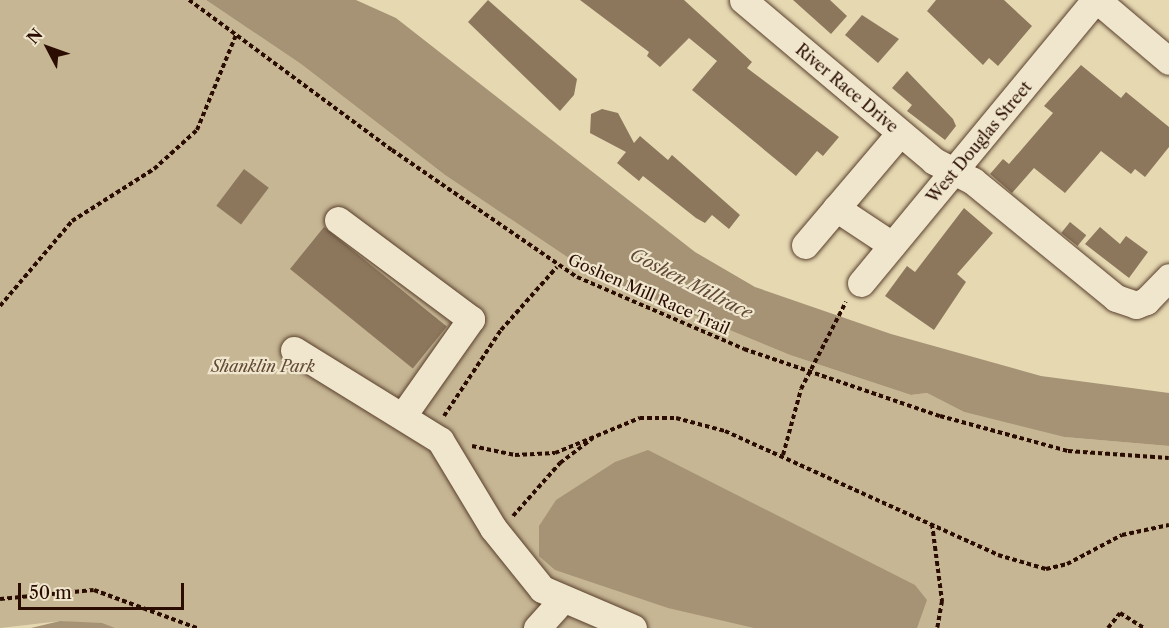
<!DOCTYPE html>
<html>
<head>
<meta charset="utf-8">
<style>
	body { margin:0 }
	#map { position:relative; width:1169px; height:628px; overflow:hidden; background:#e6d9b2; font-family:"Libre Caslon Text",serif }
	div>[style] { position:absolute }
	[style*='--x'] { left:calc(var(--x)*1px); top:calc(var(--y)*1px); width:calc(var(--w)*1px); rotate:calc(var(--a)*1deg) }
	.green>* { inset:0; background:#c6b694 }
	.water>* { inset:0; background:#a69375 }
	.building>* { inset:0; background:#8c775d; transform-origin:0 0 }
	.path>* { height:4px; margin-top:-2px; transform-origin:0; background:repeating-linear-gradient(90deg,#2a0c00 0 4.5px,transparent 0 7.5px) }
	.roads { filter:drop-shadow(0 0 2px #593f2c) drop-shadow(0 0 2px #593f2c) }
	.minor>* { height:27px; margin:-13.5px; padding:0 13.5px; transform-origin:13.5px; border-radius:13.5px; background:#efe6cd }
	span { translate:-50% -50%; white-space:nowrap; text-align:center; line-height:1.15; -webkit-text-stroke:4.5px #efe6cd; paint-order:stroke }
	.street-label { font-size:16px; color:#2a0c00 }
	.park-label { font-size:16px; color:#614834; font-style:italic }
	.water-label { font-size:18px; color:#624935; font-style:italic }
	.north { position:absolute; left:18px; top:18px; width:60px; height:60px; -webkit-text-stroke:4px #efe6cd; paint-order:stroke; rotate:311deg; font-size:16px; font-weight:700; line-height:24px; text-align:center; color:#2a0c00 }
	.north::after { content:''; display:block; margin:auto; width:21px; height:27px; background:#2a0c00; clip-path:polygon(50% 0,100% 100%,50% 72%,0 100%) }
	.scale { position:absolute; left:18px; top:583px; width:166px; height:27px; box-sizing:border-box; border:3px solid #2a0c00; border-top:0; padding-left:8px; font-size:18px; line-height:21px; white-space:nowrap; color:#2a0c00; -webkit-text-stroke:4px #efe6cd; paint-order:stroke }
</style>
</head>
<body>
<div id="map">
	<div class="green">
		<div style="clip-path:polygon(0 0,206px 0,301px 64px,445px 175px,591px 273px,790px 355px,911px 395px,927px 393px,964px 412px,1064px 437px,1169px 446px,1169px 628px,115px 628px,61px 621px,0 628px)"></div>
	</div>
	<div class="water">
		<div style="clip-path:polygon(206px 0,356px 0,396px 18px,695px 252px,755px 287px,891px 334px,1041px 376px,1169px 393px,1169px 446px,1064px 437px,964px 412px,927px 393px,911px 395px,790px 355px,591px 273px,445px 175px,301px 64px)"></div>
		<div style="clip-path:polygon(648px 450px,915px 585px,927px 600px,917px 628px,754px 628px,668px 608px,555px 570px,539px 556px,539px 526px,556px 500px,615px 462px)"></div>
		<div style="clip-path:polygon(60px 621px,102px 623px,115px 628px,31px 628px)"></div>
	</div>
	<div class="building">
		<div style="clip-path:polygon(488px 0,577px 79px,574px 95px,560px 111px,468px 22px)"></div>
		<div style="clip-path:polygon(580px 0,684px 0,752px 62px,747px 68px,839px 137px,823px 156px,817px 151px,796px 176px,692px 90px,717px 61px,689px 38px,660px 67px,647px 56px,649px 52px)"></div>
		<div style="clip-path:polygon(793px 0,830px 0,847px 16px,831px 34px)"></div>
		<div style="clip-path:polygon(936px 0,1004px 0,1032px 26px,998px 66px,989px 58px,983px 65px,927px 11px)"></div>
		<div style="clip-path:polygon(862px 15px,899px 39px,878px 63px,845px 35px)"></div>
		<div style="clip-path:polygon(1081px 65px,1121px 98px,1126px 92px,1169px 127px,1169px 147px,1145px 177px,1135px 169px,1131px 174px,1101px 151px,1065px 193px,1034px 168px,1012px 193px,990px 174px,1003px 159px,1009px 164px,1053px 113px,1044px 106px)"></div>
		<div style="clip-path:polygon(907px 71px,953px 119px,956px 126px,945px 140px,907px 111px,912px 105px,892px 88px)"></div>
		<div style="clip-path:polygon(602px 109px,618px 113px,634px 143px,640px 136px,668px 160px,672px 155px,740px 215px,729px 229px,712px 215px,705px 223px,696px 218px,643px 176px,639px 181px,617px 163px,626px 152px,590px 133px,591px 114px)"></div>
		<div style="left:244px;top:169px;width:31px;height:46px;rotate:37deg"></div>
		<div style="clip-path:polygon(964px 208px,993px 233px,957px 274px,966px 282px,934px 330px,885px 296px,907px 266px,915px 272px)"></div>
		<div style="left:1070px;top:222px;width:21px;height:14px;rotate:39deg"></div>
		<div style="left:324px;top:227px;width:158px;height:54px;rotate:39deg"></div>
		<div style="clip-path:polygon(1100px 227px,1120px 244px,1126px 236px,1148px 252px,1129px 278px,1085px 244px)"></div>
	</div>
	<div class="path">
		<div style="--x:189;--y:0;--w:252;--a:36.5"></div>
		<div style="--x:392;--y:150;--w:224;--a:34.5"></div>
		<div style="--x:577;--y:277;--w:182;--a:23.3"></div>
		<div style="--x:744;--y:349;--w:207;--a:18.9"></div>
		<div style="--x:940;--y:416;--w:133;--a:15.3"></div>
		<div style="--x:1068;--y:451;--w:101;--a:4"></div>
		<div style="--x:0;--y:306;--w:111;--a:-49.7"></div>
		<div style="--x:72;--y:221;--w:97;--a:-32.4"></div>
		<div style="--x:154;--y:169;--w:58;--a:-42.2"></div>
		<div style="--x:197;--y:130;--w:103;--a:-67.7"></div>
		<div style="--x:444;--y:416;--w:103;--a:-56.5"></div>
		<div style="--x:501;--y:330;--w:84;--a:-48.4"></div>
		<div style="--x:472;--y:446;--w:44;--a:11.8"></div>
		<div style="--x:515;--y:455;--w:40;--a:-2.9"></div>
		<div style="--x:555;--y:453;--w:92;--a:-22.4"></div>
		<div style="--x:640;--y:418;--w:36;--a:0"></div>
		<div style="--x:676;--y:418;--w:51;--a:14.9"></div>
		<div style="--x:725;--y:431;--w:300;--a:24.4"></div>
		<div style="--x:998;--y:555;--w:50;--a:16.3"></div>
		<div style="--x:1046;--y:569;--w:22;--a:-13"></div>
		<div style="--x:1067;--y:564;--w:62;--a:-27.8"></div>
		<div style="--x:1122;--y:535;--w:48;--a:-12"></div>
		<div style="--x:783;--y:455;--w:68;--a:-74.7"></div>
		<div style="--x:801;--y:389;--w:98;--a:-62.7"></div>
		<div style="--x:513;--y:516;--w:71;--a:-48.4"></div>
		<div style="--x:560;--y:463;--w:41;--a:-37.1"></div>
		<div style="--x:932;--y:524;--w:78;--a:82.6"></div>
		<div style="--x:942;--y:601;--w:27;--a:100"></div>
		<div style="--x:0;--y:599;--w:94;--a:-5.5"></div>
		<div style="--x:94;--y:590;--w:110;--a:20.3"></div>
		<div style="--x:1108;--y:628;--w:19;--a:-51"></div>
		<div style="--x:1120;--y:613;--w:28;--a:32"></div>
	</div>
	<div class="roads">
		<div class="minor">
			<div style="--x:743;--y:0;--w:250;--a:40.1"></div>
			<div style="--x:934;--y:161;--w:44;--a:27.1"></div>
			<div style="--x:973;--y:181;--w:185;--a:39.3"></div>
			<div style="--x:1116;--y:298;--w:21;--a:19"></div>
			<div style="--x:1136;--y:305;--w:11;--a:-22"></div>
			<div style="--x:1146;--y:301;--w:33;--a:-46"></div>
			<div style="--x:1097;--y:0;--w:94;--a:40.3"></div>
			<div style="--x:836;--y:208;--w:67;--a:33.5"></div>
			<div style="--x:338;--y:220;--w:166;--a:36.7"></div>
			<div style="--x:471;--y:319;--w:116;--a:125.2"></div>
			<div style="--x:805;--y:245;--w:147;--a:-49.7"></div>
			<div style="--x:861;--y:283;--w:367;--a:-50.4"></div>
			<div style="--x:294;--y:350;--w:172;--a:31.7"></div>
			<div style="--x:440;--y:440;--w:103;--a:58.9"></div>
			<div style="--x:493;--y:528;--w:78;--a:51.2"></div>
			<div style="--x:542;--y:589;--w:99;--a:23.2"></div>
			<div style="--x:537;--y:628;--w:36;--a:-48"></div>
		</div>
	</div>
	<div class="street-label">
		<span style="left:847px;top:88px;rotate:40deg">River Race Drive</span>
		<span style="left:979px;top:142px;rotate:-50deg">West Douglas Street</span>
		<span style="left:649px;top:294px;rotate:24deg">Goshen Mill Race Trail</span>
	</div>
	<div class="park-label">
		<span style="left:263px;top:366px">Shanklin Park</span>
	</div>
	<div class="water-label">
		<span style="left:691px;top:284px;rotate:27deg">Goshen Millrace</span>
	</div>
	<div class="north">N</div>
	<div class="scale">50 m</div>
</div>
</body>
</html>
